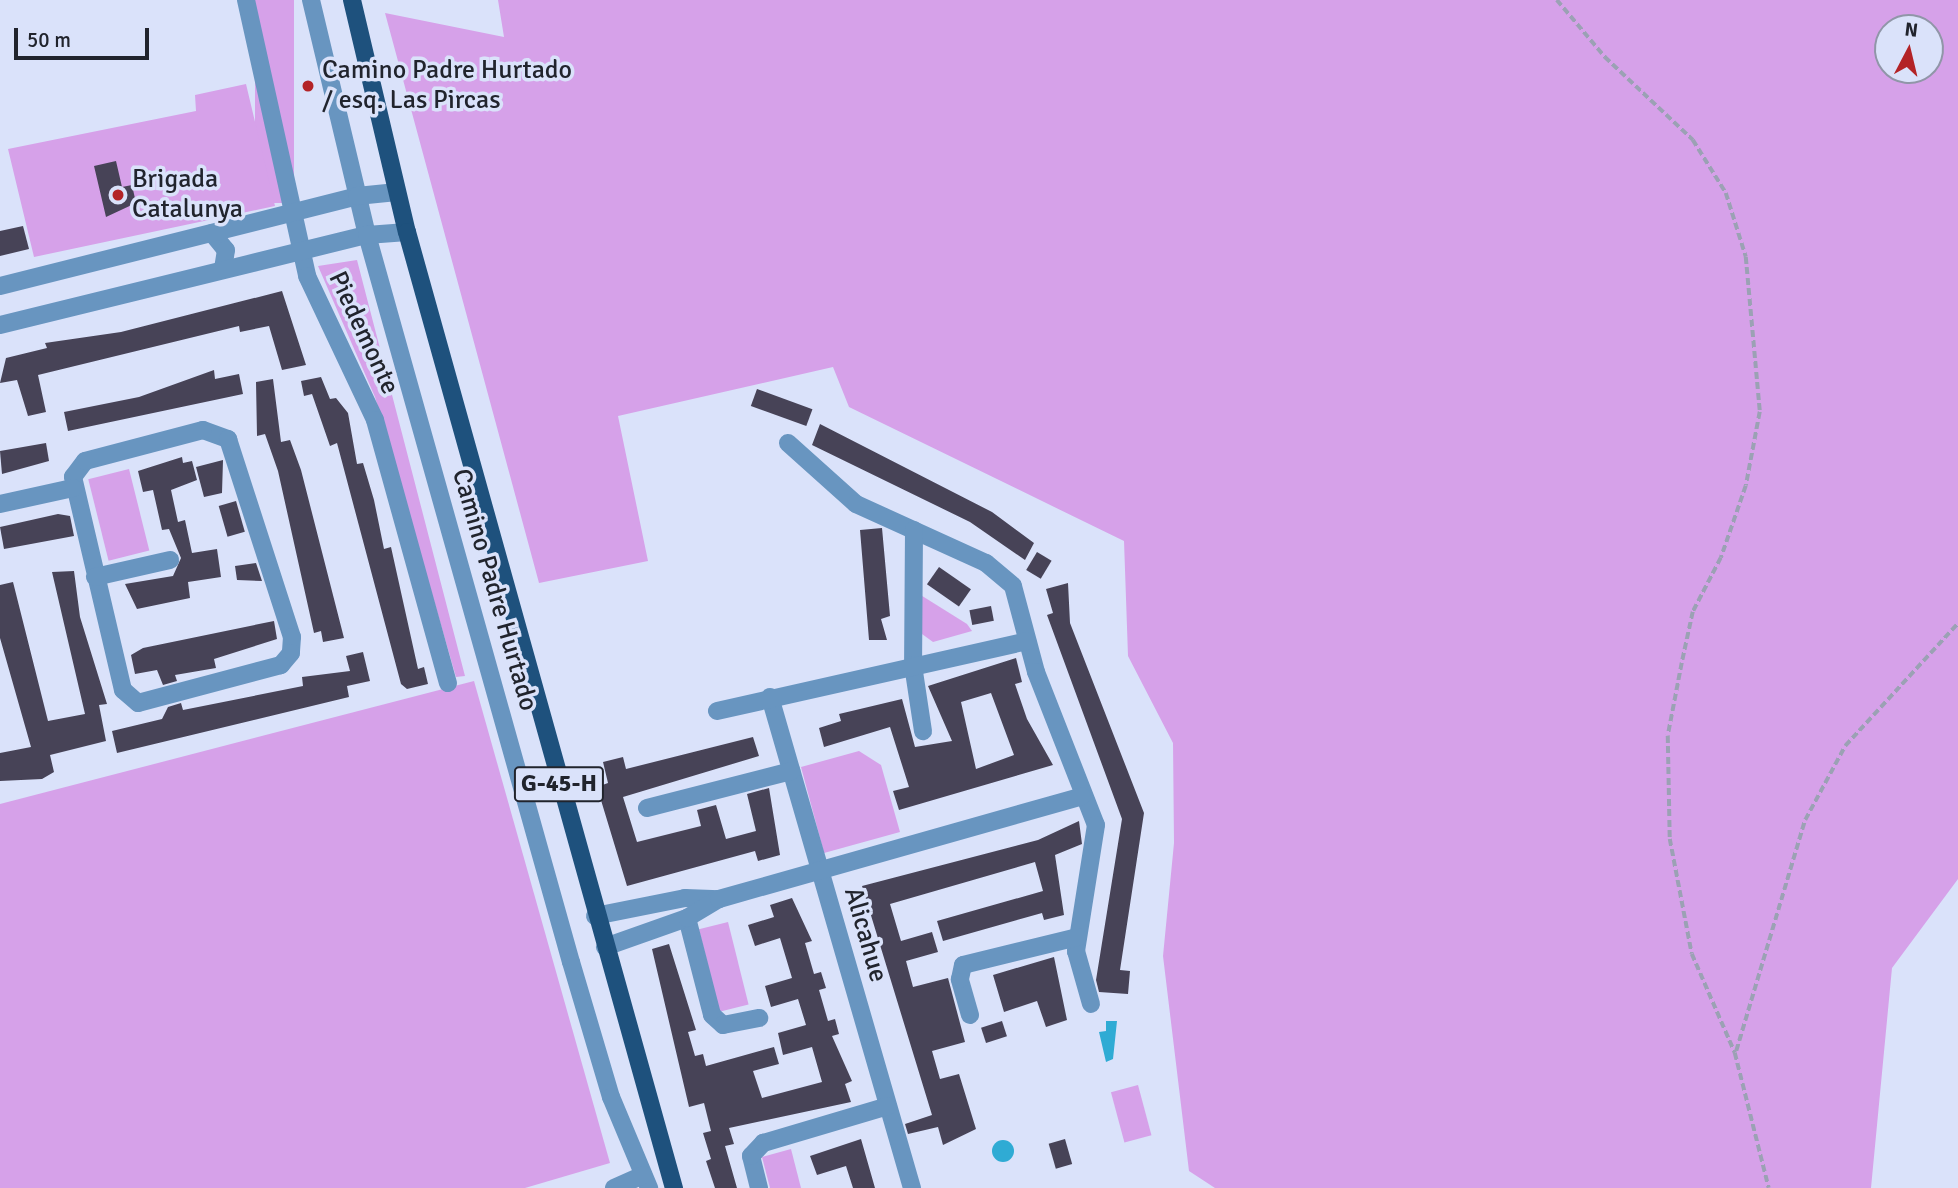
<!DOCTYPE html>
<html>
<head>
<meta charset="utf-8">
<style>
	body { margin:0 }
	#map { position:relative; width:1958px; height:1188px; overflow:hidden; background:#dae2fa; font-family:Signika,sans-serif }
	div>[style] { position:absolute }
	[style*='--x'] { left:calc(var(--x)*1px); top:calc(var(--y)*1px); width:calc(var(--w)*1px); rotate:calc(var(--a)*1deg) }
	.green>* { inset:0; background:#d6a1e9; transform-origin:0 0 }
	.water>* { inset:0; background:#2fabd4 }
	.round { border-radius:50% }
	.building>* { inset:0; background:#474357; transform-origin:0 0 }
	.path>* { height:3.5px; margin-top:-1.75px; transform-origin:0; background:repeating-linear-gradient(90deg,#9ba1b4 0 7px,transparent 0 10.5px) }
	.minor>* { height:18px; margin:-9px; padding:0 9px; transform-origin:9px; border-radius:9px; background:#6895c0 }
	.major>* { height:18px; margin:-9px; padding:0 9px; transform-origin:9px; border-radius:9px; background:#1e517d }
	.dots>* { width:19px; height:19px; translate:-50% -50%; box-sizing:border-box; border:4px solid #dae2fa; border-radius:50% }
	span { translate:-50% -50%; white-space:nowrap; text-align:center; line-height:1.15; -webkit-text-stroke:7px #dae2fa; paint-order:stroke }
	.shield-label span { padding:2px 5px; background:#dae2fa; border:2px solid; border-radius:5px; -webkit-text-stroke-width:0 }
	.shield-label { font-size:24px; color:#21242d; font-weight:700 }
	.poi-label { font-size:26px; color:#21242d }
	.left { translate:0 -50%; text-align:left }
	.street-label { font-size:26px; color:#21242d }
	.north { position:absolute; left:1874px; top:14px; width:70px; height:70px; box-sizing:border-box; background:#dae2fa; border:2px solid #9096a8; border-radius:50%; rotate:7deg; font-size:19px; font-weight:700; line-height:28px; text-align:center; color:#21242d }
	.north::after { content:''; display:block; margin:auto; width:24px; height:32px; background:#b32327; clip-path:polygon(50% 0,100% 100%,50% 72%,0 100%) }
	.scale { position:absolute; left:14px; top:28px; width:135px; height:32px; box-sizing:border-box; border:4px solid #21242d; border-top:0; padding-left:9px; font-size:21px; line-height:24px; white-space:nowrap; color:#21242d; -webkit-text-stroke:5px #dae2fa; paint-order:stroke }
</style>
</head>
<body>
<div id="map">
	<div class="green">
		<div style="left:255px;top:0;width:39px;height:203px"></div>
		<div style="clip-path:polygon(evenodd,498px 0,1958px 0,1958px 879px,1892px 968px,1871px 1188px,1215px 1188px,1189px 1171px,1163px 956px,1174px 843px,1173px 743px,1128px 656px,1124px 541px,849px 407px,833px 367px,618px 416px,648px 561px,539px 583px,385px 13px,504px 37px,498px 0,1888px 28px,1930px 28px,1930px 70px,1888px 70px,1888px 28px)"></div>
		<div style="clip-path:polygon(246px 84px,275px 206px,34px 257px,8px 149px,196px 111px,195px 95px)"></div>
		<div style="clip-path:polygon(357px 260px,465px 676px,456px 677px,375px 397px,318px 266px)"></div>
		<div style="left:129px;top:469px;width:84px;height:42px;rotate:76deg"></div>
		<div style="clip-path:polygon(919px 594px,967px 624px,972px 631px,933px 642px,922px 634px)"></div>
		<div style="clip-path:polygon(474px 681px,610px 1163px,525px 1188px,0 1188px,0 804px)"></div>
		<div style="clip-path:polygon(859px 751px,881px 765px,900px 832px,824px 853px,801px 767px)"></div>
		<div style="left:728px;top:922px;width:85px;height:30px;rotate:76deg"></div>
		<div style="left:1138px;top:1085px;width:52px;height:28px;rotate:75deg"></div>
		<div style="clip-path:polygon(791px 1149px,801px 1188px,770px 1188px,762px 1157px)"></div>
	</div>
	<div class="water">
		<div style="clip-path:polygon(1106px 1021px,1117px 1021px,1113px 1059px,1106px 1062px,1099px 1032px,1106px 1031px)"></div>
		<div class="round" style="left:992px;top:1140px;width:22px;height:22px"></div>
	</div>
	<div class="building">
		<div style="clip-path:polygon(116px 161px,122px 187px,132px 185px,136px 203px,106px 217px,94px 166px)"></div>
		<div style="clip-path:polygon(23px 226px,29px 249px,0 256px,0 231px)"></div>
		<div style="clip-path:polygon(282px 291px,306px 365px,282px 370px,269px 326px,240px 332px,239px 326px,38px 375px,46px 412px,28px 416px,17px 380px,0 383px,6px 358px,47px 348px,45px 343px,121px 332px)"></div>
		<div style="clip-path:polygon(214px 370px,215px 379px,239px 374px,243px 394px,68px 431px,64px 412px,139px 397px)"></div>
		<div style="clip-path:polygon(321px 377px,330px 399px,336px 398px,348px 413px,357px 464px,363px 463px,374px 500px,384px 549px,391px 547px,418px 669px,424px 667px,428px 684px,407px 689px,401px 684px,337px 443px,330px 446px,312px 394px,304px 396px,301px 381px)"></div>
		<div style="clip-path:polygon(273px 379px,281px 442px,290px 440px,301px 470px,344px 638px,323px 642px,321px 631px,314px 633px,278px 471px,265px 434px,257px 436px,256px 382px)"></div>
		<div style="left:757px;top:389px;width:59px;height:18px;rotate:20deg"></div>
		<div style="clip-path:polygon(820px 424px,992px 512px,1034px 543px,1025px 560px,970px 522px,812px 445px)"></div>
		<div style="clip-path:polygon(46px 443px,49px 461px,2px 474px,0 451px)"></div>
		<div style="clip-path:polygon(182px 457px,183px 463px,192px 461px,197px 480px,171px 490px,178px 522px,185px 520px,192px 553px,217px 549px,221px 577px,188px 582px,190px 598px,137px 609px,125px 584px,173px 576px,181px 558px,169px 529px,162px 530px,153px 490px,143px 492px,138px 471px)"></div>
		<div style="clip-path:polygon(223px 460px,222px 493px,204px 497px,196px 467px)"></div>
		<div style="left:236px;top:501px;width:32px;height:18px;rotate:74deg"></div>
		<div style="clip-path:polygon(58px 514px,70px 516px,74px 536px,4px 549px,0 527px)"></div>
		<div style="clip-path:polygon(882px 528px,890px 616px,881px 619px,887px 640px,869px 640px,860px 530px)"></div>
		<div style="left:1037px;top:552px;width:17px;height:21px;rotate:31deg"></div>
		<div style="clip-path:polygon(256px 563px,262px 581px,237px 580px,235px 566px)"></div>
		<div style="left:939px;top:567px;width:39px;height:21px;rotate:35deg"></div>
		<div style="clip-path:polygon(74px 571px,80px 617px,107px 704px,99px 705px,106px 741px,50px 755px,54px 772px,42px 779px,0 781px,0 753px,31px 747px,0 638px,0 585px,13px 582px,48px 721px,85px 714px,52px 572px)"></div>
		<div style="clip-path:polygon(1068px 583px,1070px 623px,1144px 813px,1120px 970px,1130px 971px,1128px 994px,1099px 992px,1096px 980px,1122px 819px,1047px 615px,1053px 613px,1046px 589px)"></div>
		<div style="left:991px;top:606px;width:15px;height:22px;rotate:79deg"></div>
		<div style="clip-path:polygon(274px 621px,277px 639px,214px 659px,216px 668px,175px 675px,177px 681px,163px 685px,157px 670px,135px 674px,131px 655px,143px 648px)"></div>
		<div style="clip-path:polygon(363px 652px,370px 681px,347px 686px,349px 697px,117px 753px,112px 731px,162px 719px,168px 707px,181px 703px,183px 710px,303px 686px,302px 677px,350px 671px,346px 656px)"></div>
		<div style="clip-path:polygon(evenodd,1016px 658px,1022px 682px,1015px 684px,1027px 719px,1053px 765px,899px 810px,893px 791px,909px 787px,890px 727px,824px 747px,819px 728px,841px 721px,839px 714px,902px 699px,915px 747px,952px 741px,928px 686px,1016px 658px,991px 693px,1014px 755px,976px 769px,961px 702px,991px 693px)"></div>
		<div style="clip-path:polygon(753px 737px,759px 756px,623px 797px,637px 842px,701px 826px,697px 810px,716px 805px,726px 839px,756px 831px,747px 794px,769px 788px,780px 855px,758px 861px,755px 851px,627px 886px,597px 787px,608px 783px,603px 762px,623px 757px,626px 769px)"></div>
		<div style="clip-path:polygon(1079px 821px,1082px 844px,1055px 855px,1064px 915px,1044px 920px,1042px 913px,943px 941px,937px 921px,1043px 891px,1035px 862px,890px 904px,901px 941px,932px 932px,938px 952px,906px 961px,913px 987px,948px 978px,965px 1042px,932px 1051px,940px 1079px,959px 1074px,976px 1129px,943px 1145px,938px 1127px,908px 1134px,905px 1124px,932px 1115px,862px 886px,1038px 840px)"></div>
		<div style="clip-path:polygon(792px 898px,812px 941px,805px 943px,814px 974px,821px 972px,826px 988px,819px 990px,828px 1021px,835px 1019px,839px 1034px,832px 1036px,852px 1081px,845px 1084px,851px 1102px,729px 1128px,734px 1144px,725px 1146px,737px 1188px,715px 1188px,706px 1161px,711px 1159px,703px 1133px,711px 1131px,704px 1103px,689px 1107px,652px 949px,669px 944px,696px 1030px,688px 1032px,695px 1056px,703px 1054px,706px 1066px,774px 1047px,779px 1064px,753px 1071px,762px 1098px,822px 1082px,812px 1047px,783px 1055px,778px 1033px,806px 1025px,798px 999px,771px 1007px,765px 986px,792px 978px,780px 938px,755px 946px,748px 925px,774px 917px,770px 905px)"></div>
		<div style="clip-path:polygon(1054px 957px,1067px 1020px,1046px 1027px,1037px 1001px,1004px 1012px,993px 975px)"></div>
		<div style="left:1002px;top:1021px;width:16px;height:22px;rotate:72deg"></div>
		<div style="clip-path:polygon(861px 1139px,875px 1188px,853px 1188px,846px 1166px,817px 1175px,810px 1156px)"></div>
		<div style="left:1065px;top:1139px;width:26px;height:17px;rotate:74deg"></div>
	</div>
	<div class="path">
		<div style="--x:1557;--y:0;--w:75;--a:49.9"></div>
		<div style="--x:1605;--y:57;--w:121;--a:43.3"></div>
		<div style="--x:1693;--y:140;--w:62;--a:58.1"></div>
		<div style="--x:1726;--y:193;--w:67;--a:72.6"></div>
		<div style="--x:1746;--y:257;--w:156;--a:84.8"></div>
		<div style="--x:1760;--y:412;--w:75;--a:100.7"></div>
		<div style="--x:1746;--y:486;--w:76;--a:109.1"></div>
		<div style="--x:1721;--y:558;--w:61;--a:117.4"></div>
		<div style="--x:1693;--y:612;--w:52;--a:102.2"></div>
		<div style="--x:1682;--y:663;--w:74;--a:100.9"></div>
		<div style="--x:1668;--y:736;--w:103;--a:88.9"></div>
		<div style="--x:1670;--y:839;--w:117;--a:79.2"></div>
		<div style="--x:1692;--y:954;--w:108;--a:66.5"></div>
		<div style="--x:1735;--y:1053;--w:139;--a:75.9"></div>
		<div style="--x:1736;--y:1051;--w:241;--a:-73.4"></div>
		<div style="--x:1805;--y:820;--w:84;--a:-61.6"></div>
		<div style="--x:1845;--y:746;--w:167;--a:-47.4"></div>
	</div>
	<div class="minor">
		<div style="--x:246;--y:0;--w:283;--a:77.5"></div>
		<div style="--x:307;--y:276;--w:159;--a:64.7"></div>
		<div style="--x:375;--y:420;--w:273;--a:74.5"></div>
		<div style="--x:311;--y:0;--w:242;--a:76.6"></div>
		<div style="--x:367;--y:235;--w:755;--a:74.33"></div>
		<div style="--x:571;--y:962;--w:141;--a:73.5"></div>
		<div style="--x:611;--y:1097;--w:99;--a:67.3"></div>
		<div style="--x:212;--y:233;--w:22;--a:51"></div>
		<div style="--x:226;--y:250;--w:20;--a:99"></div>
		<div style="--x:0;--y:286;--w:368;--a:-14.1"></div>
		<div style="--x:357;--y:196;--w:40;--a:-5.7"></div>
		<div style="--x:0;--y:325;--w:378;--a:-13.8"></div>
		<div style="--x:367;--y:235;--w:40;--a:-4.3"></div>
		<div style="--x:203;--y:430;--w:27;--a:20"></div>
		<div style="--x:228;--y:439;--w:208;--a:72.1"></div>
		<div style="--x:292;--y:637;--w:16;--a:94"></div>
		<div style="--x:291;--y:653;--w:16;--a:130"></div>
		<div style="--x:281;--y:665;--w:148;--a:165.1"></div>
		<div style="--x:138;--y:703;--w:20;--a:-139"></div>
		<div style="--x:123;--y:690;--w:219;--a:-103.2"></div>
		<div style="--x:73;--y:477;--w:20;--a:-53"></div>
		<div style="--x:85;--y:461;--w:122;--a:-14.7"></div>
		<div style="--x:788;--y:443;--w:91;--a:41.9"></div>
		<div style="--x:856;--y:504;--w:143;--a:24.4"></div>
		<div style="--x:986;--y:563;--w:35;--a:40"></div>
		<div style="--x:1013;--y:586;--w:89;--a:75"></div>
		<div style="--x:1036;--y:672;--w:164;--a:68.6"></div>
		<div style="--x:1096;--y:825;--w:128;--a:99"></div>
		<div style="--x:1076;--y:951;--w:55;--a:74.2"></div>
		<div style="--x:0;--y:504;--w:75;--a:-12.4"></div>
		<div style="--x:914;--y:530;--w:135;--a:90.4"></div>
		<div style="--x:913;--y:665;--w:67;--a:81.4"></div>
		<div style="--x:95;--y:577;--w:77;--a:-12.8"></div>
		<div style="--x:770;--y:697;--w:511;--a:73.87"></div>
		<div style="--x:717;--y:711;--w:318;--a:-12.7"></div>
		<div style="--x:647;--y:808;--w:149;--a:-14.4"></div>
		<div style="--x:595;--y:916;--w:92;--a:-11.3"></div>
		<div style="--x:685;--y:898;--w:34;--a:2"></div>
		<div style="--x:687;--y:918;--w:100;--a:75.5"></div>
		<div style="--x:712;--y:1015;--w:15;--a:42"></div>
		<div style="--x:723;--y:1025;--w:37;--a:-11"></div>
		<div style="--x:605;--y:947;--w:87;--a:-19.5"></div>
		<div style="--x:687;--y:918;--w:37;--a:-31"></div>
		<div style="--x:719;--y:899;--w:377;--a:-15.8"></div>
		<div style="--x:970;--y:1015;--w:37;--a:-106"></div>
		<div style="--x:960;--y:979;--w:14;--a:-78"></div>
		<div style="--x:963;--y:965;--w:118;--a:-13.7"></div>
		<div style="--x:614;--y:1188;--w:32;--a:-24"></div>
		<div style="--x:759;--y:1188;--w:33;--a:-104"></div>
		<div style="--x:751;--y:1156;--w:18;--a:-47"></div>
		<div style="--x:763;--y:1143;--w:130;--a:-16.5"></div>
	</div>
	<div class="major">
		<div style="--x:352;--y:0;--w:238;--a:76.7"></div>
		<div style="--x:407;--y:232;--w:993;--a:74.4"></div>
	</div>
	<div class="dots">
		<div style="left:308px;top:86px;background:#b32327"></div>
		<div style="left:118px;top:195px;background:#b32327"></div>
	</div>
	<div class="shield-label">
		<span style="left:559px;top:784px">G-45-H</span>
	</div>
	<div class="poi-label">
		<span class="left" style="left:322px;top:86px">Camino Padre Hurtado<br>/ esq. Las Pircas</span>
		<span class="left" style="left:132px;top:195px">Brigada<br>Catalunya</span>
	</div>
	<div class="street-label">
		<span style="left:363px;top:333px;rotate:65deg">Piedemonte</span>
		<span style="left:494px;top:590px;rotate:74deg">Camino Padre Hurtado</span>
		<span style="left:865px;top:935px;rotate:74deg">Alicahue</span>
	</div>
	<div class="north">N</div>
	<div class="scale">50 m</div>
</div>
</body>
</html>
